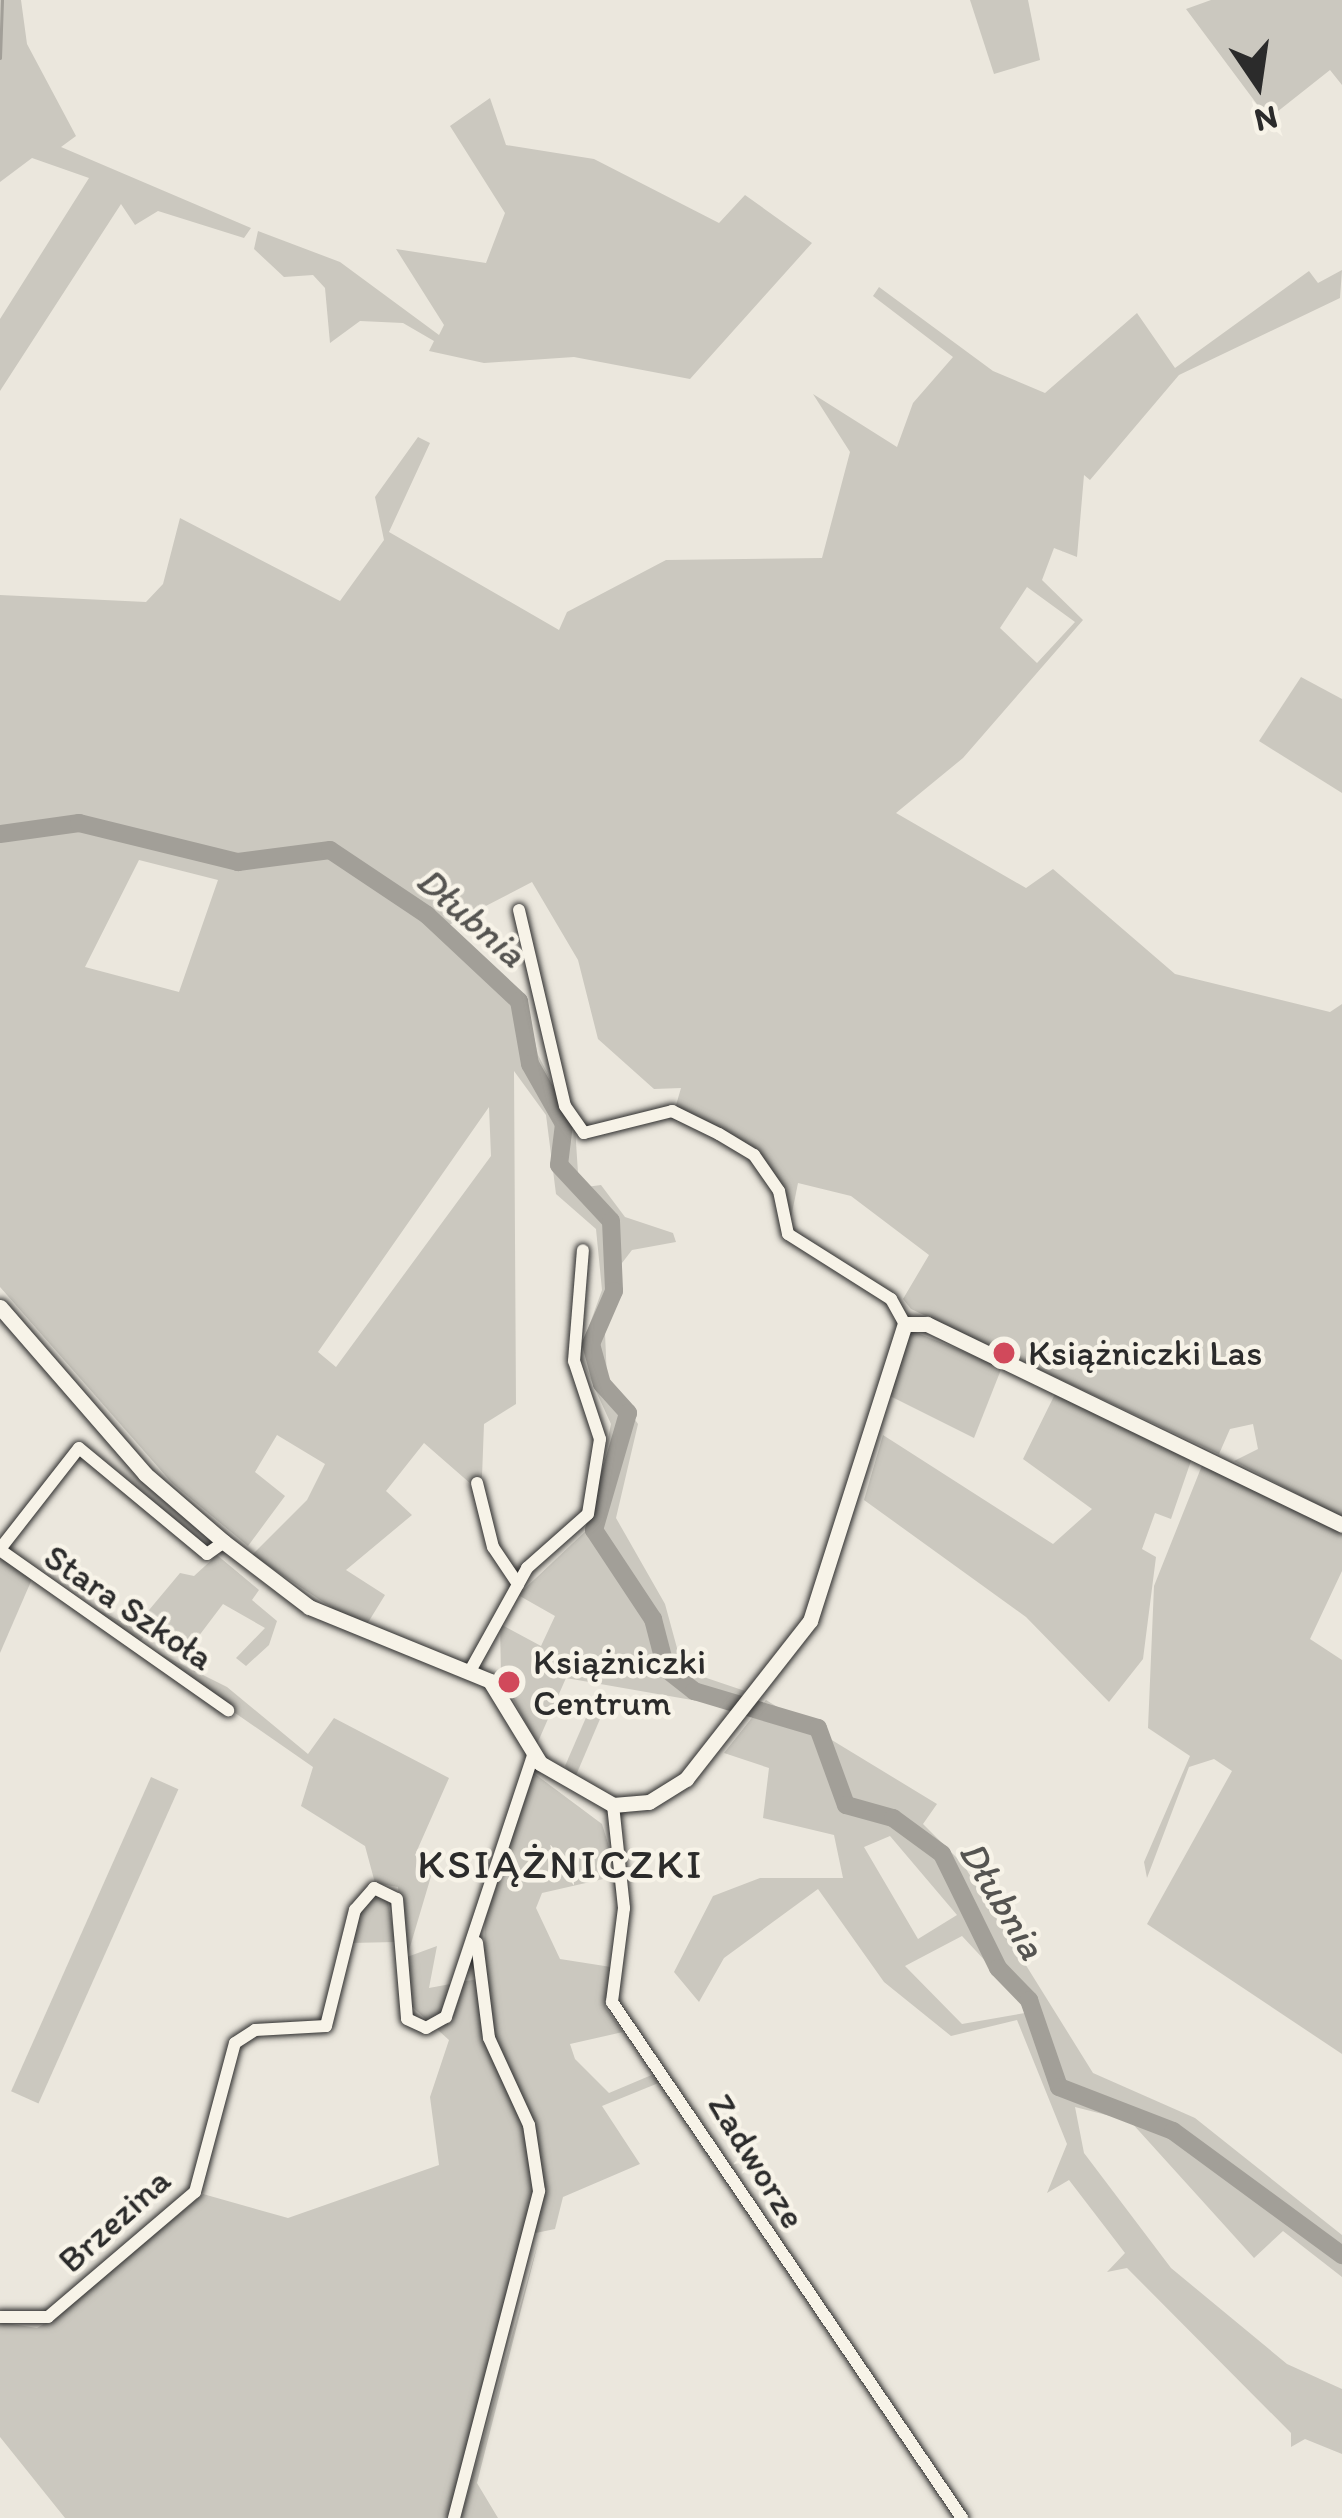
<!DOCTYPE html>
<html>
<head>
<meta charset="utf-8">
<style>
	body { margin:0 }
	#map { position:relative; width:1342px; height:2518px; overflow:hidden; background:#ebe7dd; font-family:Itim,sans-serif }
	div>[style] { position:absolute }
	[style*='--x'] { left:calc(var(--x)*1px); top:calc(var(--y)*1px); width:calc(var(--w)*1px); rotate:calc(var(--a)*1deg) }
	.green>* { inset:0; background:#cbc8bf; transform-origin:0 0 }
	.stream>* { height:3px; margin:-1.5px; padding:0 1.5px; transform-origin:1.5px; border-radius:1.5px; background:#a29f98 }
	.river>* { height:18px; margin:-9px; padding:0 9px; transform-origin:9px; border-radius:9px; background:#a29f98 }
	.roads { filter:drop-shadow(0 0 3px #2b2b2b) drop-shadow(0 0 3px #2b2b2b) }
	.minor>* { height:12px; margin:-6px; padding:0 6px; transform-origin:6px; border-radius:6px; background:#f7f3e8 }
	.tertiary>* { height:15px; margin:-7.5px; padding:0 7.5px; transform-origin:7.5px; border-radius:7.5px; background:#f7f3e8 }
	.dots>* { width:33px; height:33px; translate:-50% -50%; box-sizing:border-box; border:6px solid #f7f3e8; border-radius:50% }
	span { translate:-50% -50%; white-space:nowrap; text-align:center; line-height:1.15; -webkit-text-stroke:9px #f7f3e8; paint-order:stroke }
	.poi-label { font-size:36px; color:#2b2b2b }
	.left { translate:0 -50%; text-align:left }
	.street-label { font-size:36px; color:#2b2b2b }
	.water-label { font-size:39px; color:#555451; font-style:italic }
	.quarter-label { font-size:42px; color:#2b2b2b; letter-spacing:3px }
	.north { position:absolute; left:1198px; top:24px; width:120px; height:120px; -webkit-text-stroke:9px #f7f3e8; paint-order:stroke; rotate:167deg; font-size:33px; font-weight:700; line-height:48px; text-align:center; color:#2b2b2b }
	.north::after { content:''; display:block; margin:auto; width:42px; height:54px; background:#2b2b2b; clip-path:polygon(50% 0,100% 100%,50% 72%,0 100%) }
</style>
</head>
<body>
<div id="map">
	<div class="green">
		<div style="clip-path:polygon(0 0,21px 0,27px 44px,76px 136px,61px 147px,251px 228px,244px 238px,158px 211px,135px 225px,121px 204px,0 391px,0 319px,89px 178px,32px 158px,0 182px)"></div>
		<div style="clip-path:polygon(970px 0,1028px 0,1040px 60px,994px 74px)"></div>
		<div style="clip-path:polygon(1211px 0,1342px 0,1342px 85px,1330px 70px,1268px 119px,1186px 9px)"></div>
		<div style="clip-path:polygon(490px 98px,506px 145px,594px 159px,719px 223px,745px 195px,812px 243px,690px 379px,574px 357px,484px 363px,429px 351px,434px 341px,403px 323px,360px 321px,330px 343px,325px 288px,313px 275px,284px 277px,254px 249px,258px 231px,340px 262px,439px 335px,444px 325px,396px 249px,486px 263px,505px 213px,450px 126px)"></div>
		<div style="clip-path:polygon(evenodd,1342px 270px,1340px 298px,1179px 375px,1090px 480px,1084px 475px,1077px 557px,1054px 548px,1042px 580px,1083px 620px,963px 758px,896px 813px,1026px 888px,1053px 869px,1175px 974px,1330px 1012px,1342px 1004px,1342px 1517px,1234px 1461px,1258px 1449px,1253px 1424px,1230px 1429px,1219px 1454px,911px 1309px,903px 1299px,929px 1255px,851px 1196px,798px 1183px,791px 1218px,757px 1152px,672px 1119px,681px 1088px,654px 1089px,598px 1039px,578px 960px,532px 882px,447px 926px,527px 1006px,538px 1055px,575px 1127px,579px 1188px,601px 1185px,625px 1217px,673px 1233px,676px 1242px,632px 1250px,622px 1263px,605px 1333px,607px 1379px,638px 1424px,616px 1518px,665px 1604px,683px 1670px,745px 1691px,732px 1707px,566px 1678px,537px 1744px,501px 1676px,500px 1624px,541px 1646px,555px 1616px,518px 1595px,591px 1526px,611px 1424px,579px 1354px,602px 1290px,596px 1229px,556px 1194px,546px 1115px,514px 1071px,516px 1404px,484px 1424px,482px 1477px,471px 1484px,424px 1443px,386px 1491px,412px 1515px,346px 1570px,385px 1595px,364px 1629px,252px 1555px,307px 1500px,325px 1464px,277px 1435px,255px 1472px,285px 1496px,248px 1546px,172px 1483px,0 1287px,0 595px,146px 602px,163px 584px,180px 518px,340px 601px,384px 540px,375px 497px,418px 437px,430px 443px,389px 532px,559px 630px,567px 612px,666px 560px,822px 558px,850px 452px,813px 394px,897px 447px,913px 403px,953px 357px,873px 296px,879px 287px,993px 371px,1045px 393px,1137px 313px,1175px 368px,1309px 271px,1318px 283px,1342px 270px,1027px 587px,1075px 622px,1037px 663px,1000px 628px,1027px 587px,1342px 270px,139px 860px,218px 880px,179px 992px,85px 967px,139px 860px,1342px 270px,489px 1107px,491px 1156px,336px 1367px,318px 1352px,489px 1107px)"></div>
		<div style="clip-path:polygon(1301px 677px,1342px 699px,1342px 793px,1259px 741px)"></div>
		<div style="clip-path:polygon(910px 1330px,1002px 1367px,974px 1438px,890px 1396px)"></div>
		<div style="clip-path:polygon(1055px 1394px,1192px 1458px,1171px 1519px,1155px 1513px,1142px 1549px,1156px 1557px,1143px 1659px,1109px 1702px,1026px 1617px,864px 1500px,883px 1435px,1053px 1544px,1092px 1509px,1023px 1459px)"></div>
		<div style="clip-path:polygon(1203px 1463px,1342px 1533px,1342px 1571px,1310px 1639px,1342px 1660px,1342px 2054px,1147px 1924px,1232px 1771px,1214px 1759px,1189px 1767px,1147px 1878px,1144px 1862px,1190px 1756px,1148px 1728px,1154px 1586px)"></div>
		<div style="clip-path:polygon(217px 1555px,259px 1590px,252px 1600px,277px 1621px,269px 1645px,246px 1666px,236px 1658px,265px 1628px,223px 1604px,192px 1645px,155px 1621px,139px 1643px,227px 1687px,308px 1754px,334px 1718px,449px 1778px,415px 1855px,432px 1873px,407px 1957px,437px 1946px,429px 1988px,483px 1978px,486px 1893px,531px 1771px,602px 1824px,619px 1879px,622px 1922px,612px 1877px,542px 1893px,536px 1908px,560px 1959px,611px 1967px,605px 2007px,623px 2032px,570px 2044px,575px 2059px,609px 2093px,654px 2074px,661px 2082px,602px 2106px,640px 2164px,563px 2197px,555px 2229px,526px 2235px,448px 2518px,65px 2518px,0 2437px,0 2322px,37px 2328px,59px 2315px,203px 2194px,288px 2218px,439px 2165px,430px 2097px,449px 2040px,408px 2003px,398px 1887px,375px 1883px,365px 1846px,301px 1806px,313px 1767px,123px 1635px,81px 1601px,134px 1628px,180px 1573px,194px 1576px)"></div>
		<div style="clip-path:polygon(0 1557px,32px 1579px,0 1653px)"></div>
		<div style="clip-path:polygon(evenodd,766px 1700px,937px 1804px,923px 1824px,963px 1864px,1093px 2073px,1195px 2118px,1342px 2235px,1342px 2277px,1283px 2231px,1254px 2258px,1130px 2121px,1075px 2107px,1084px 2153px,1171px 2268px,1287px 2364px,1342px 2389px,1342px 2454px,1305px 2439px,1291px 2447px,1291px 2433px,1127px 2268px,1107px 2272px,1125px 2253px,1069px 2180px,1047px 2193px,1067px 2144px,1017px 2020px,951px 2036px,884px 1982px,818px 1889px,724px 1958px,699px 2002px,674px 1972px,713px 1896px,760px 1878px,843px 1878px,834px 1835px,763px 1818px,769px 1768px,724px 1753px,766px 1700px,890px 1836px,957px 1915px,918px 1939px,864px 1847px,890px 1836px,766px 1700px,962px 1936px,1017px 1995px,1025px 2013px,962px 2024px,905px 1966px,962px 1936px)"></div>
		<div style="clip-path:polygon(591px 1706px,603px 1712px,574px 1780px,565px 1766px)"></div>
		<div style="left:151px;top:1777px;width:30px;height:344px;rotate:24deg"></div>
		<div style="clip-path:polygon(386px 1894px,396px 1942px,350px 1943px,364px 1903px)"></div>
		<div style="clip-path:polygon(539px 2239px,477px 2483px,498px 2518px,461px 2518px)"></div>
	</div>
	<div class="stream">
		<div style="--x:0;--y:58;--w:58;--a:-88"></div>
	</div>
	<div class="river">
		<div style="--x:0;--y:834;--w:80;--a:-7.9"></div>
		<div style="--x:79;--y:823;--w:164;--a:13.8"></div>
		<div style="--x:238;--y:862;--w:93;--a:-7.4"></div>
		<div style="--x:330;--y:850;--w:117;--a:33.8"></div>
		<div style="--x:427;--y:915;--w:126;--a:43.1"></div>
		<div style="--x:519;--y:1001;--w:64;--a:80.1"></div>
		<div style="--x:530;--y:1064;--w:69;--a:60.5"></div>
		<div style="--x:564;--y:1124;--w:41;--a:97"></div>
		<div style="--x:559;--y:1165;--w:76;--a:47.1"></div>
		<div style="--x:611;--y:1221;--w:70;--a:87.5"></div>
		<div style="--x:614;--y:1291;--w:58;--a:113.5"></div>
		<div style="--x:591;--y:1344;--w:41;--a:74.6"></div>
		<div style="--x:602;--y:1384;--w:39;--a:48"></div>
		<div style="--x:628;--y:1413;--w:122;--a:106.2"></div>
		<div style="--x:594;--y:1530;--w:107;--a:56.5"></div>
		<div style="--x:653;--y:1619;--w:52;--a:75.4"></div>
		<div style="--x:666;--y:1669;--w:36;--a:38"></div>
		<div style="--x:694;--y:1691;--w:129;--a:16.6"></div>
		<div style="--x:818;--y:1728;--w:82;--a:70"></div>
		<div style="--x:846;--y:1805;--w:49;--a:15.5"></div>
		<div style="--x:893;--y:1818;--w:61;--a:36.3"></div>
		<div style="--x:942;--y:1854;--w:127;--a:63.8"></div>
		<div style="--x:998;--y:1968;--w:45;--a:45.9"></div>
		<div style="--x:1029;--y:2000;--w:92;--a:71"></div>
		<div style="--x:1059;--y:2087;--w:122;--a:21.1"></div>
		<div style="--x:1173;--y:2131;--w:210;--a:36.3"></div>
	</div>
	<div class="roads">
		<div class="minor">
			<div style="--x:519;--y:910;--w:201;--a:76.8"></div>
			<div style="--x:565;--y:1106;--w:33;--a:55"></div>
			<div style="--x:584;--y:1133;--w:91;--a:-14"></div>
			<div style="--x:672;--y:1111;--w:52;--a:26.1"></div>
			<div style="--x:719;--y:1134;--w:41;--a:31"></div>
			<div style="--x:754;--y:1155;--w:44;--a:55.2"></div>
			<div style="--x:779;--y:1191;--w:44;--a:78.2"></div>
			<div style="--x:788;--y:1234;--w:122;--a:32.3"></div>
			<div style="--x:891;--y:1299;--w:29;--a:61"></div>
			<div style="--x:477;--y:1483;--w:66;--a:76"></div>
			<div style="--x:493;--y:1547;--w:45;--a:56"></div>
			<div style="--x:0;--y:1549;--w:128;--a:-52"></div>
			<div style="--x:79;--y:1448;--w:166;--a:39.6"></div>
			<div style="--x:207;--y:1554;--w:21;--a:-35"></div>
			<div style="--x:0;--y:1550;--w:279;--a:35.1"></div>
			<div style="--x:470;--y:1671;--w:118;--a:-61"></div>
			<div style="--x:527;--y:1568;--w:81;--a:-41.5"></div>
			<div style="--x:588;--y:1514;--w:76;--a:-80.9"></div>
			<div style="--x:600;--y:1439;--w:82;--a:-108.4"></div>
			<div style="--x:574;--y:1361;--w:111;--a:-85.4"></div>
			<div style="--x:613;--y:1805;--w:104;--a:83.9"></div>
			<div style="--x:624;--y:1908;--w:95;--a:97.3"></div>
			<div style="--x:612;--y:2002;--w:624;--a:55.85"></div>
			<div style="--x:0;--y:2317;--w:48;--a:0"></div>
			<div style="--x:48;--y:2317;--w:193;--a:-40.4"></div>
			<div style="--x:195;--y:2192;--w:154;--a:-75"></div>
			<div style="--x:235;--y:2043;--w:24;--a:-33"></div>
			<div style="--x:255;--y:2030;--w:71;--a:-3.2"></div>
			<div style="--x:326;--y:2026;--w:120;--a:-76"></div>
			<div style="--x:355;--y:1910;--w:29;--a:-49"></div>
			<div style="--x:374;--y:1888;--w:25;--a:26"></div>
			<div style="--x:397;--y:1899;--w:120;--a:85.2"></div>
			<div style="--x:407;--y:2019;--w:21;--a:25"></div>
			<div style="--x:426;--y:2028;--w:23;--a:-29"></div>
			<div style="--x:446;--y:2017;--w:275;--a:-71.6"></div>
			<div style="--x:454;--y:2518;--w:338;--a:-75.4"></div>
			<div style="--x:539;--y:2191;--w:67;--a:-98.6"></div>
			<div style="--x:529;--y:2125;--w:96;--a:-114.7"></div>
			<div style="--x:489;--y:2038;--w:96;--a:-97.2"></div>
		</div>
		<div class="tertiary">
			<div style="--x:0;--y:1307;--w:221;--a:49"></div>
			<div style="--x:145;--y:1474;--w:104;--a:40.7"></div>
			<div style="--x:224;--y:1542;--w:107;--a:37.4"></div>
			<div style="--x:309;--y:1607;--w:196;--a:22.2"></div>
			<div style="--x:490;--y:1681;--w:96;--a:58.6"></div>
			<div style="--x:540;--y:1763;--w:84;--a:29.9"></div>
			<div style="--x:613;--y:1805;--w:36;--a:-5"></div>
			<div style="--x:649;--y:1802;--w:44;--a:-31.9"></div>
			<div style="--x:686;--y:1779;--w:201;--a:-51.9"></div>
			<div style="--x:810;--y:1621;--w:312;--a:-72.3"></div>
			<div style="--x:905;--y:1324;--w:22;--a:0"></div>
			<div style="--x:927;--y:1324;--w:461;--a:25.8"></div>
		</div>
	</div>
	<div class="dots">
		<div style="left:1004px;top:1353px;background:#d1495b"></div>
		<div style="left:509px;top:1682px;background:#d1495b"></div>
	</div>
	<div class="poi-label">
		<span class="left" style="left:1028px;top:1353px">Książniczki Las</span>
		<span class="left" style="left:533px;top:1682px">Książniczki<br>Centrum</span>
	</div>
	<div class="street-label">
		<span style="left:129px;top:1607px;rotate:34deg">Stara Szkoła</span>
		<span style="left:757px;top:2161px;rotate:58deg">Zadworze</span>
		<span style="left:114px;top:2220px;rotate:-42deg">Brzezina</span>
	</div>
	<div class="water-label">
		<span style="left:471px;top:917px;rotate:41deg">Dłubnia</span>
		<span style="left:1002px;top:1900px;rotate:59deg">Dłubnia</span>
	</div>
	<div class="quarter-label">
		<span style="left:561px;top:1864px">KSIĄŻNICZKI</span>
	</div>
	<div class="north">N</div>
</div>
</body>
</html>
